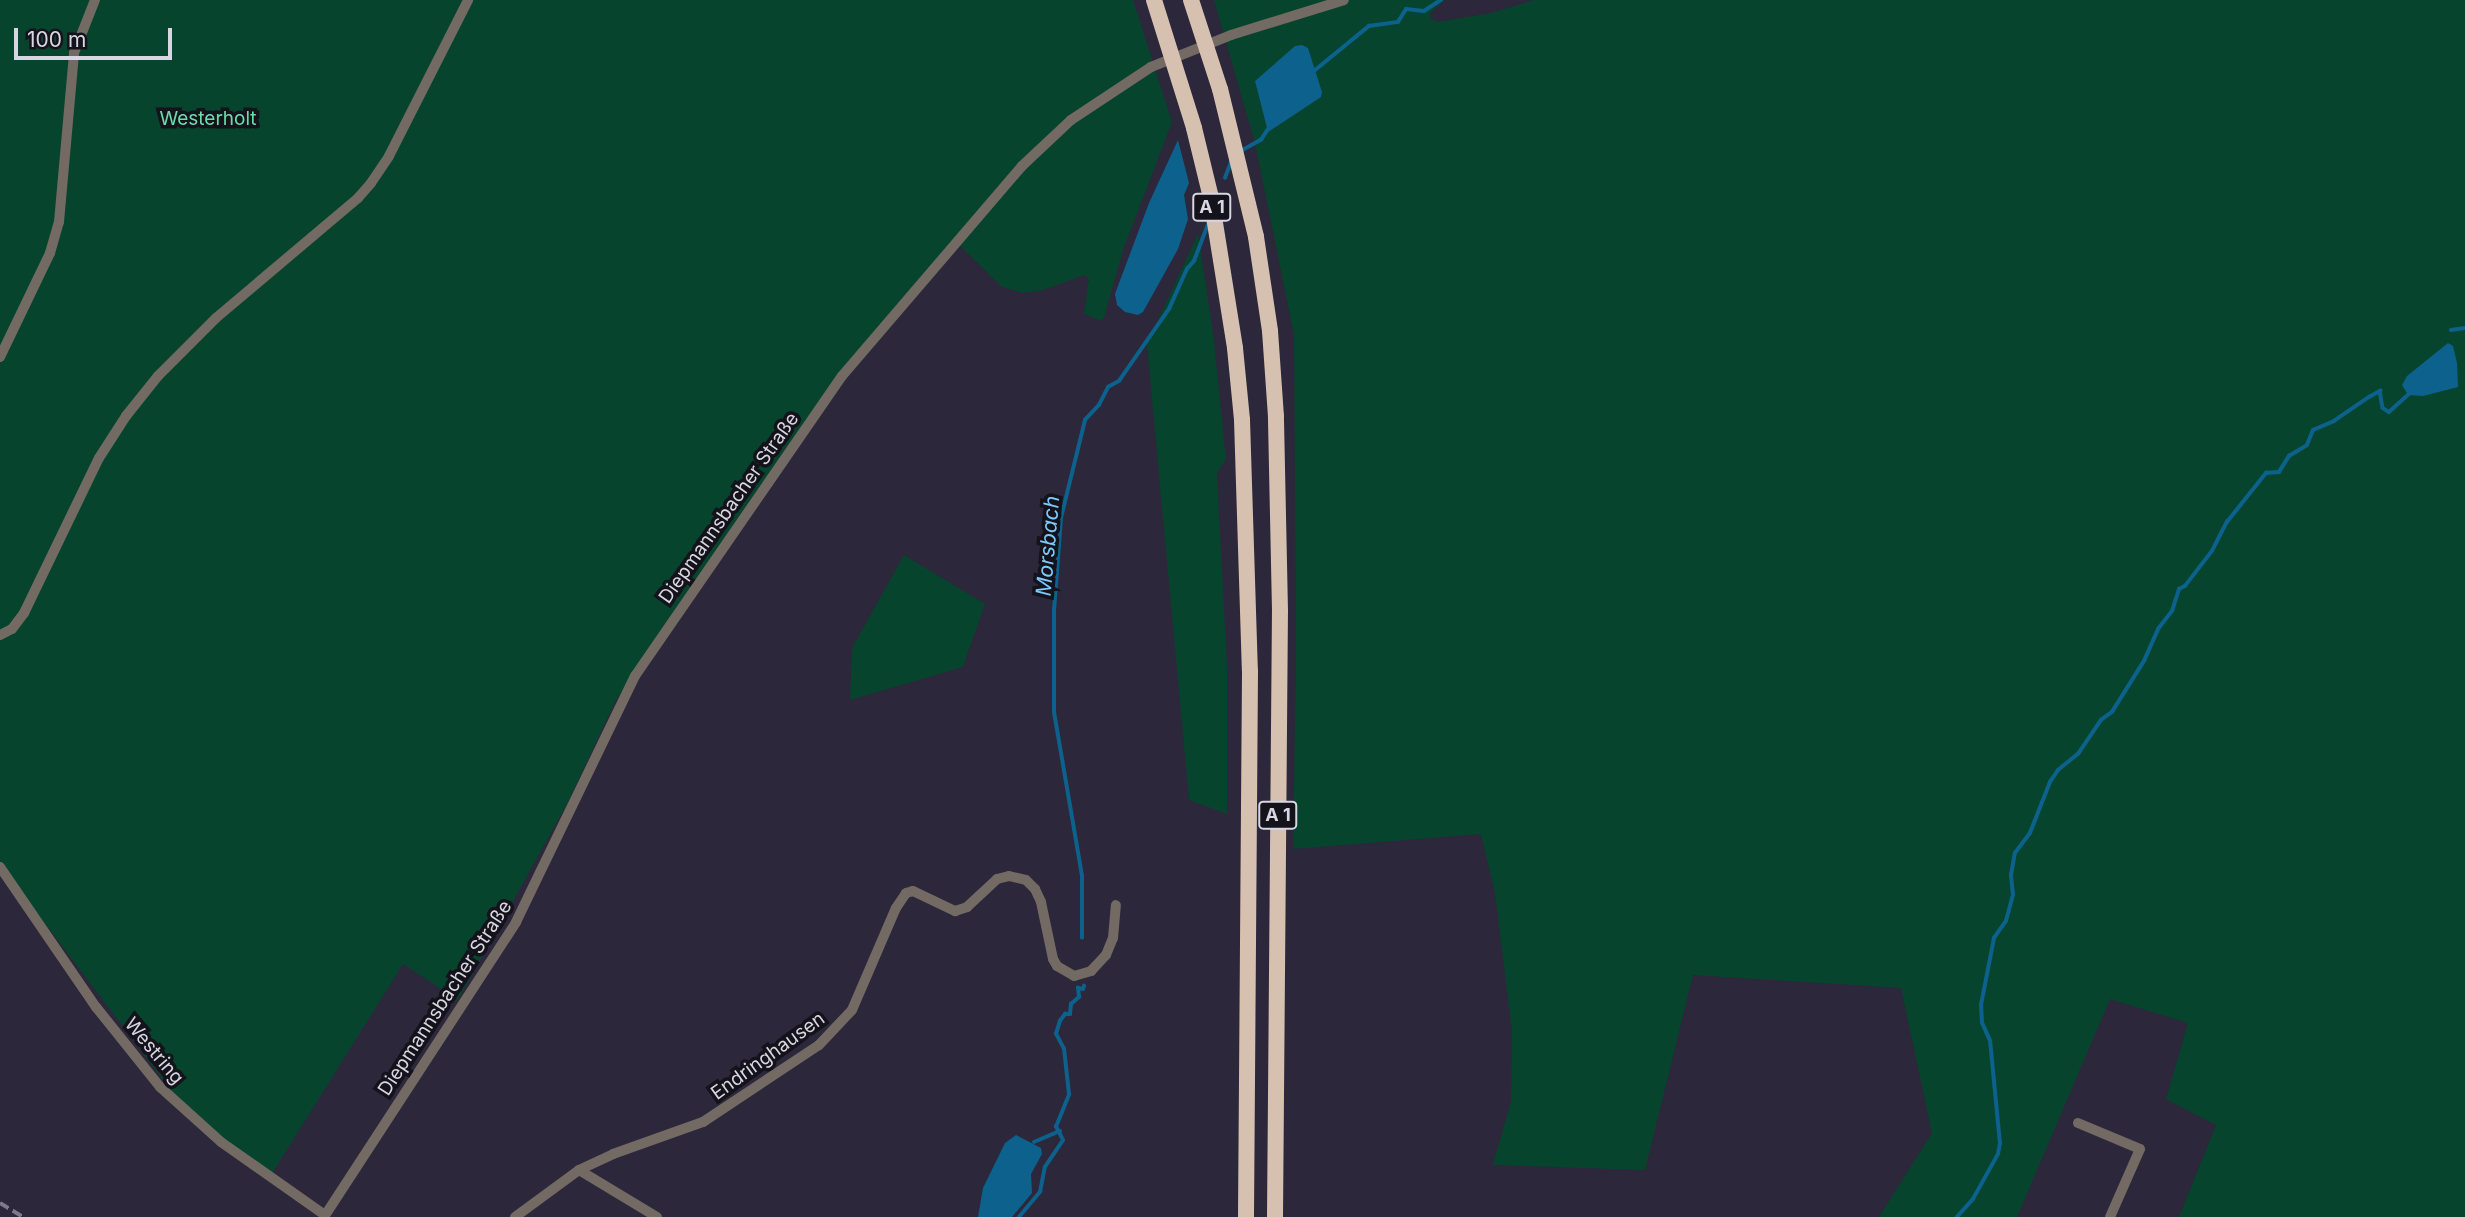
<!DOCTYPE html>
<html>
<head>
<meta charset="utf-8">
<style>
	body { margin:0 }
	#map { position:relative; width:2465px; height:1217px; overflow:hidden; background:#2c273a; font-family:Inter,sans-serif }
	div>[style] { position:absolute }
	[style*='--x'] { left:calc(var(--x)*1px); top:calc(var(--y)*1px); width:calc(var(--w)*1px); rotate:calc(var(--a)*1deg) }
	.green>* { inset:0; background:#07442e }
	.water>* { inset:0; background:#0c628d }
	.stream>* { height:3.5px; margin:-1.75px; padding:0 1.75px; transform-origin:1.75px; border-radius:1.75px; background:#0c628d }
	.minor>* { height:10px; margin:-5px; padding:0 5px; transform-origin:5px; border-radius:5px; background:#726a63 }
	.highway>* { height:16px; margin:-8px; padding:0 8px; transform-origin:8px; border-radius:8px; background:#d6c1b0 }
	.rail>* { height:3.5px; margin-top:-1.75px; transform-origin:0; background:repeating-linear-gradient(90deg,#7e7a8a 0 10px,transparent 0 15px) }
	.highway-bridge>* { height:16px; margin:-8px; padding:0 8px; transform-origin:8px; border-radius:8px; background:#d6c1b0 }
	span { translate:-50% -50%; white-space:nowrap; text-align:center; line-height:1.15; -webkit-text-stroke:7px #14121a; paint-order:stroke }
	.shield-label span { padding:2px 5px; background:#14121a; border:2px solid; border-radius:5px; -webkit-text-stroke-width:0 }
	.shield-label { font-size:18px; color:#d8d6e2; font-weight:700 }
	.park-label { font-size:19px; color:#68deab }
	.street-label { font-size:19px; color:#d8d6e2 }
	.water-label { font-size:21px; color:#7ccafc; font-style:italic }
	.scale { position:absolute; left:14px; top:28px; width:158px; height:32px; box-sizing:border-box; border:4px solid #d8d6e2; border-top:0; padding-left:9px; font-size:21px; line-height:24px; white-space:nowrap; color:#d8d6e2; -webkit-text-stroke:5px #14121a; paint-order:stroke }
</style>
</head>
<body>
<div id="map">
	<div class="green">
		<div style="clip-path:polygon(0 0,1133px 0,1172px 122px,1123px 250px,1103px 321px,1084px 314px,1089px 279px,1084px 275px,1043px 290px,1023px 293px,1002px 287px,954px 240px,838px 374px,616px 700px,568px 802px,458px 1000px,403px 964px,271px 1175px,183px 1106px,0 864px)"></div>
		<div style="clip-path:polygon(evenodd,1214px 0,1445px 0,1430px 13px,1431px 19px,1437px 22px,1491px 13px,1534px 0,2465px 0,2465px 1217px,2179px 1217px,2216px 1125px,2166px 1099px,2188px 1023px,2110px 999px,2017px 1217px,1879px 1217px,1932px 1133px,1901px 988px,1693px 975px,1645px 1170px,1493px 1165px,1511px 1101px,1512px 1031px,1495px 893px,1481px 834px,1293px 849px,1296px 654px,1294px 335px,1255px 143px,1214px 0,1302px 45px,1308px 49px,1322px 92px,1268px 132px,1255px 81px,1302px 45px)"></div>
		<div style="clip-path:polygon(1198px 234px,1213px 333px,1226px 459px,1217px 473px,1227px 667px,1227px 814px,1189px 800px,1147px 344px)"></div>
		<div style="clip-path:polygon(904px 555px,985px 604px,963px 667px,850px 700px,852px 648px)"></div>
	</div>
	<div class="water">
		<div style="clip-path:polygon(1302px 45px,1308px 48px,1322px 92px,1321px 97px,1268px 132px,1255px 81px,1295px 46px)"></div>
		<div style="clip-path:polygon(1178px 140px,1189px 183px,1184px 195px,1188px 219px,1178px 249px,1143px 312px,1138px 315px,1125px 312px,1117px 305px,1115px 294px,1149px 203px)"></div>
		<div style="clip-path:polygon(2448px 343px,2453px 346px,2457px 363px,2458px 387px,2423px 396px,2408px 395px,2402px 385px,2407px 376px)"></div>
		<div style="clip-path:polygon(1016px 1135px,1041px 1148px,1042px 1154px,1031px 1174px,1032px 1193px,1012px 1217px,978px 1217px,983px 1188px,1005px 1143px)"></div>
	</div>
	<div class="stream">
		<div style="--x:1314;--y:71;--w:71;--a:-39.3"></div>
		<div style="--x:1369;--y:26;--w:29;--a:-8"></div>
		<div style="--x:1398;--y:22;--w:15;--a:-58"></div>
		<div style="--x:1406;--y:9;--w:18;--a:6"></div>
		<div style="--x:1424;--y:11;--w:20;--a:-33"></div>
		<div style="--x:1239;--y:152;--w:25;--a:-29"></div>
		<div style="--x:1261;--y:140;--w:17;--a:-57"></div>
		<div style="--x:1225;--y:178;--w:19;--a:-69"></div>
		<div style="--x:2451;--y:330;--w:14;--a:-8"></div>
		<div style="--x:1082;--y:938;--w:62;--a:-90"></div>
		<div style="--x:1082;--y:876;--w:166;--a:-99.7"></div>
		<div style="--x:1054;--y:712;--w:101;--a:-90"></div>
		<div style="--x:1054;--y:611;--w:93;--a:-85.7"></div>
		<div style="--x:1061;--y:518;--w:101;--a:-76.2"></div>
		<div style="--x:1085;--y:420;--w:21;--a:-47"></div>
		<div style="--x:1099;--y:405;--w:20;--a:-63"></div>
		<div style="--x:1108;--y:387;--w:13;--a:-29"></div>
		<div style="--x:1119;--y:381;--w:88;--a:-55.2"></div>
		<div style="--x:1169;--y:309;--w:44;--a:-65.8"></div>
		<div style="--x:1187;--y:269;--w:11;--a:-49"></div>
		<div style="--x:1194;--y:261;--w:40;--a:-69"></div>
		<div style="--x:1034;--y:1142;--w:28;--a:-23"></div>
		<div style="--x:1019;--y:1217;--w:33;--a:-50"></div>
		<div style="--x:1040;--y:1192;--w:25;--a:-79"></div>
		<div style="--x:1045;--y:1167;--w:32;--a:-56"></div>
		<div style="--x:1063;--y:1140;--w:15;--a:-118"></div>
		<div style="--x:1056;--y:1127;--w:35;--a:-68"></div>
		<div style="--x:1069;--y:1094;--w:45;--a:-96.3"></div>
		<div style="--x:1064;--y:1049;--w:17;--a:-118"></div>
		<div style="--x:1056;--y:1034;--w:14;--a:-73"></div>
		<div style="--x:1060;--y:1021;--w:9;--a:-54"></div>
		<div style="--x:1065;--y:1014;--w:5;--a:0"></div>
		<div style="--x:1070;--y:1014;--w:10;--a:-84"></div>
		<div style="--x:1071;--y:1004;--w:11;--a:-41"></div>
		<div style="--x:1079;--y:997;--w:9;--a:-96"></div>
		<div style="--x:1078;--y:988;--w:5;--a:11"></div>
		<div style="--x:1083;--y:989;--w:3;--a:-72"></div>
		<div style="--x:1957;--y:1217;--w:24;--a:-48"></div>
		<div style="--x:1973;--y:1199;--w:51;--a:-60.9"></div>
		<div style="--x:1998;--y:1154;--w:10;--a:-79"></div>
		<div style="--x:2000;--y:1144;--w:103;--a:-95.5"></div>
		<div style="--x:1990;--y:1041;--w:20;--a:-114"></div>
		<div style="--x:1982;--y:1023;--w:18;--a:-93"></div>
		<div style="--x:1981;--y:1005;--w:68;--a:-79"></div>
		<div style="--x:1994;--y:938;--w:21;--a:-55"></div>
		<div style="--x:2006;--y:921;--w:27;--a:-75"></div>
		<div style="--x:2013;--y:895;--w:20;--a:-96"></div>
		<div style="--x:2011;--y:875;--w:22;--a:-80"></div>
		<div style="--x:2015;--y:853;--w:25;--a:-53"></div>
		<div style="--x:2030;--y:833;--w:55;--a:-68.6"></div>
		<div style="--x:2050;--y:782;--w:14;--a:-56"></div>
		<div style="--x:2058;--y:770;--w:26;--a:-39"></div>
		<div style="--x:2078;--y:754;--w:41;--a:-55.9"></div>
		<div style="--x:2101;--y:720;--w:14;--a:-36"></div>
		<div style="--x:2112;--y:712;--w:60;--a:-57.9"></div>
		<div style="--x:2144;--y:661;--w:35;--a:-66"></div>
		<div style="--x:2158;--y:629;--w:23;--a:-52"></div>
		<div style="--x:2172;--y:611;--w:23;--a:-72"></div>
		<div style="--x:2179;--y:589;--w:7;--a:-27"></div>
		<div style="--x:2185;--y:586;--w:44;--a:-52.4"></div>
		<div style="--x:2212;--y:551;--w:33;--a:-63"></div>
		<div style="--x:2227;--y:522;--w:63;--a:-51.5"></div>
		<div style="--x:2266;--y:473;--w:13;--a:-4"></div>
		<div style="--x:2279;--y:472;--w:19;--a:-58"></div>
		<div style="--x:2289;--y:456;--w:21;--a:-31"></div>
		<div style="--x:2307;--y:445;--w:16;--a:-68"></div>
		<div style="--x:2313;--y:430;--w:23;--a:-23"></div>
		<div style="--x:2334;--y:421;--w:42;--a:-34.4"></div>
		<div style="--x:2369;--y:397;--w:13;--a:-29"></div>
		<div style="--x:2380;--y:391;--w:17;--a:80"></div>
		<div style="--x:2383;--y:408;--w:7;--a:34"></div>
		<div style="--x:2389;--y:412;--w:27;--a:-42"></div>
	</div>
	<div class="minor">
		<div style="--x:0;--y:357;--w:115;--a:-64.3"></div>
		<div style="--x:50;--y:253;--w:32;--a:-74"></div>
		<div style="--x:59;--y:222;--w:170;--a:-84.9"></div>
		<div style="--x:74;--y:53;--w:57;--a:-68.4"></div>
		<div style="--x:0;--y:635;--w:13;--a:-27"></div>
		<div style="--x:12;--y:629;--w:20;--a:-53"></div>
		<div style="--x:24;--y:613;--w:172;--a:-64.2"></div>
		<div style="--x:99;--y:458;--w:50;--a:-57.3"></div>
		<div style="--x:126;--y:416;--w:51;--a:-51.3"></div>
		<div style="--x:158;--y:376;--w:82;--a:-45"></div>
		<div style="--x:216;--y:318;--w:186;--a:-40.2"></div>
		<div style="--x:358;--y:198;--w:20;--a:-49"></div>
		<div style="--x:371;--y:183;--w:32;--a:-56"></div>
		<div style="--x:389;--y:156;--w:175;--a:-63.1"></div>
		<div style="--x:0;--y:867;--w:170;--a:55.6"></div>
		<div style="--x:96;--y:1007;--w:102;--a:51.3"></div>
		<div style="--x:160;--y:1087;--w:82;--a:42"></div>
		<div style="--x:221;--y:1142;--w:127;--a:35.1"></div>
		<div style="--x:2078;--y:1123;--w:67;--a:22.8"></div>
		<div style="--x:2140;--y:1149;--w:74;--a:113.8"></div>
		<div style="--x:579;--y:1170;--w:91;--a:31.1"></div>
		<div style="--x:324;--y:1217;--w:352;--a:-56.9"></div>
		<div style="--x:516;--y:922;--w:273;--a:-64.2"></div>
		<div style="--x:635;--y:676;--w:364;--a:-55.4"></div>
		<div style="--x:842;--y:376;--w:277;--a:-49.4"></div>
		<div style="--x:1022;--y:166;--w:67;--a:-43.2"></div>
		<div style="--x:1071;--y:120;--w:96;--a:-33.5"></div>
		<div style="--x:1151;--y:67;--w:86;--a:-21.8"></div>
		<div style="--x:1231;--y:35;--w:118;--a:-17.2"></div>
		<div style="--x:515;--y:1217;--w:79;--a:-36.3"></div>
		<div style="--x:579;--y:1170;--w:38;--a:-25"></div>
		<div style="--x:613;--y:1154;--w:96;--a:-19.6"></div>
		<div style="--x:703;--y:1122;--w:139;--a:-33.6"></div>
		<div style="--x:819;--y:1045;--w:48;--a:-46.7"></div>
		<div style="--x:852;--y:1010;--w:111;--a:-66.7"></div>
		<div style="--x:896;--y:908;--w:18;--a:-56"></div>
		<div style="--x:906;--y:893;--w:7;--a:-16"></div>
		<div style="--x:913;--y:891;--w:47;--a:25.5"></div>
		<div style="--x:955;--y:911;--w:13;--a:-18"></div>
		<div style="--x:967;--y:907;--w:41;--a:-43"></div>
		<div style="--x:997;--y:879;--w:12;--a:-14"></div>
		<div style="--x:1009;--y:876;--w:17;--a:13"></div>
		<div style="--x:1026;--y:880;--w:13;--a:45"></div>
		<div style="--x:1035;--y:889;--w:14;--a:65"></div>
		<div style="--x:1041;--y:902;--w:58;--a:78.1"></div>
		<div style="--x:1053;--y:959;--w:8;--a:60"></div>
		<div style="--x:1057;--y:966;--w:20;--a:30"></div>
		<div style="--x:1074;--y:976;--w:18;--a:-16"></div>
		<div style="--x:1091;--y:971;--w:22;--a:-47"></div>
		<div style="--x:1106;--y:955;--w:18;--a:-68"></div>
		<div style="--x:1113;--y:938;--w:33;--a:-85"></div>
	</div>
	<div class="highway">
		<div style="--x:1242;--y:420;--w:251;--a:88.2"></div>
		<div style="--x:1250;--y:671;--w:546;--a:90.42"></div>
		<div style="--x:1275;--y:1217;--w:606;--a:-89.53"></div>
		<div style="--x:1280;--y:611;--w:195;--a:-91.2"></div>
	</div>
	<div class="rail">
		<div style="--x:0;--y:1203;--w:27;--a:31"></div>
	</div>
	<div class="highway-bridge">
		<div style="--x:1154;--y:0;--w:134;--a:72.6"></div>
		<div style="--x:1194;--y:128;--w:72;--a:76.3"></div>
		<div style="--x:1211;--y:198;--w:152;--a:80.9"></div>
		<div style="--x:1235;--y:348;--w:72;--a:84.4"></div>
		<div style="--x:1191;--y:0;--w:94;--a:72"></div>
		<div style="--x:1220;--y:89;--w:152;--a:76.3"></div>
		<div style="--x:1256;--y:237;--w:95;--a:81.5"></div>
		<div style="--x:1270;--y:331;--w:85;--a:86"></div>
	</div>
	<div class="shield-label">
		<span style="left:1212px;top:207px">A 1</span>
		<span style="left:1278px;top:815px">A 1</span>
	</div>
	<div class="park-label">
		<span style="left:208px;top:119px">Westerholt</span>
	</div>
	<div class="street-label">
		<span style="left:729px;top:508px;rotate:-55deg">Diepmannsbacher Straße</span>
		<span style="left:445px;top:998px;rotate:-57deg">Diepmannsbacher Straße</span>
		<span style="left:154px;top:1051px;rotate:50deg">Westring</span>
		<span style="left:768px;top:1056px;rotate:-36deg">Endringhausen</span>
	</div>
	<div class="water-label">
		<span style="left:1048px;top:546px;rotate:-85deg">Morsbach</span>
	</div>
	<div class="scale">100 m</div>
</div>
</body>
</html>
